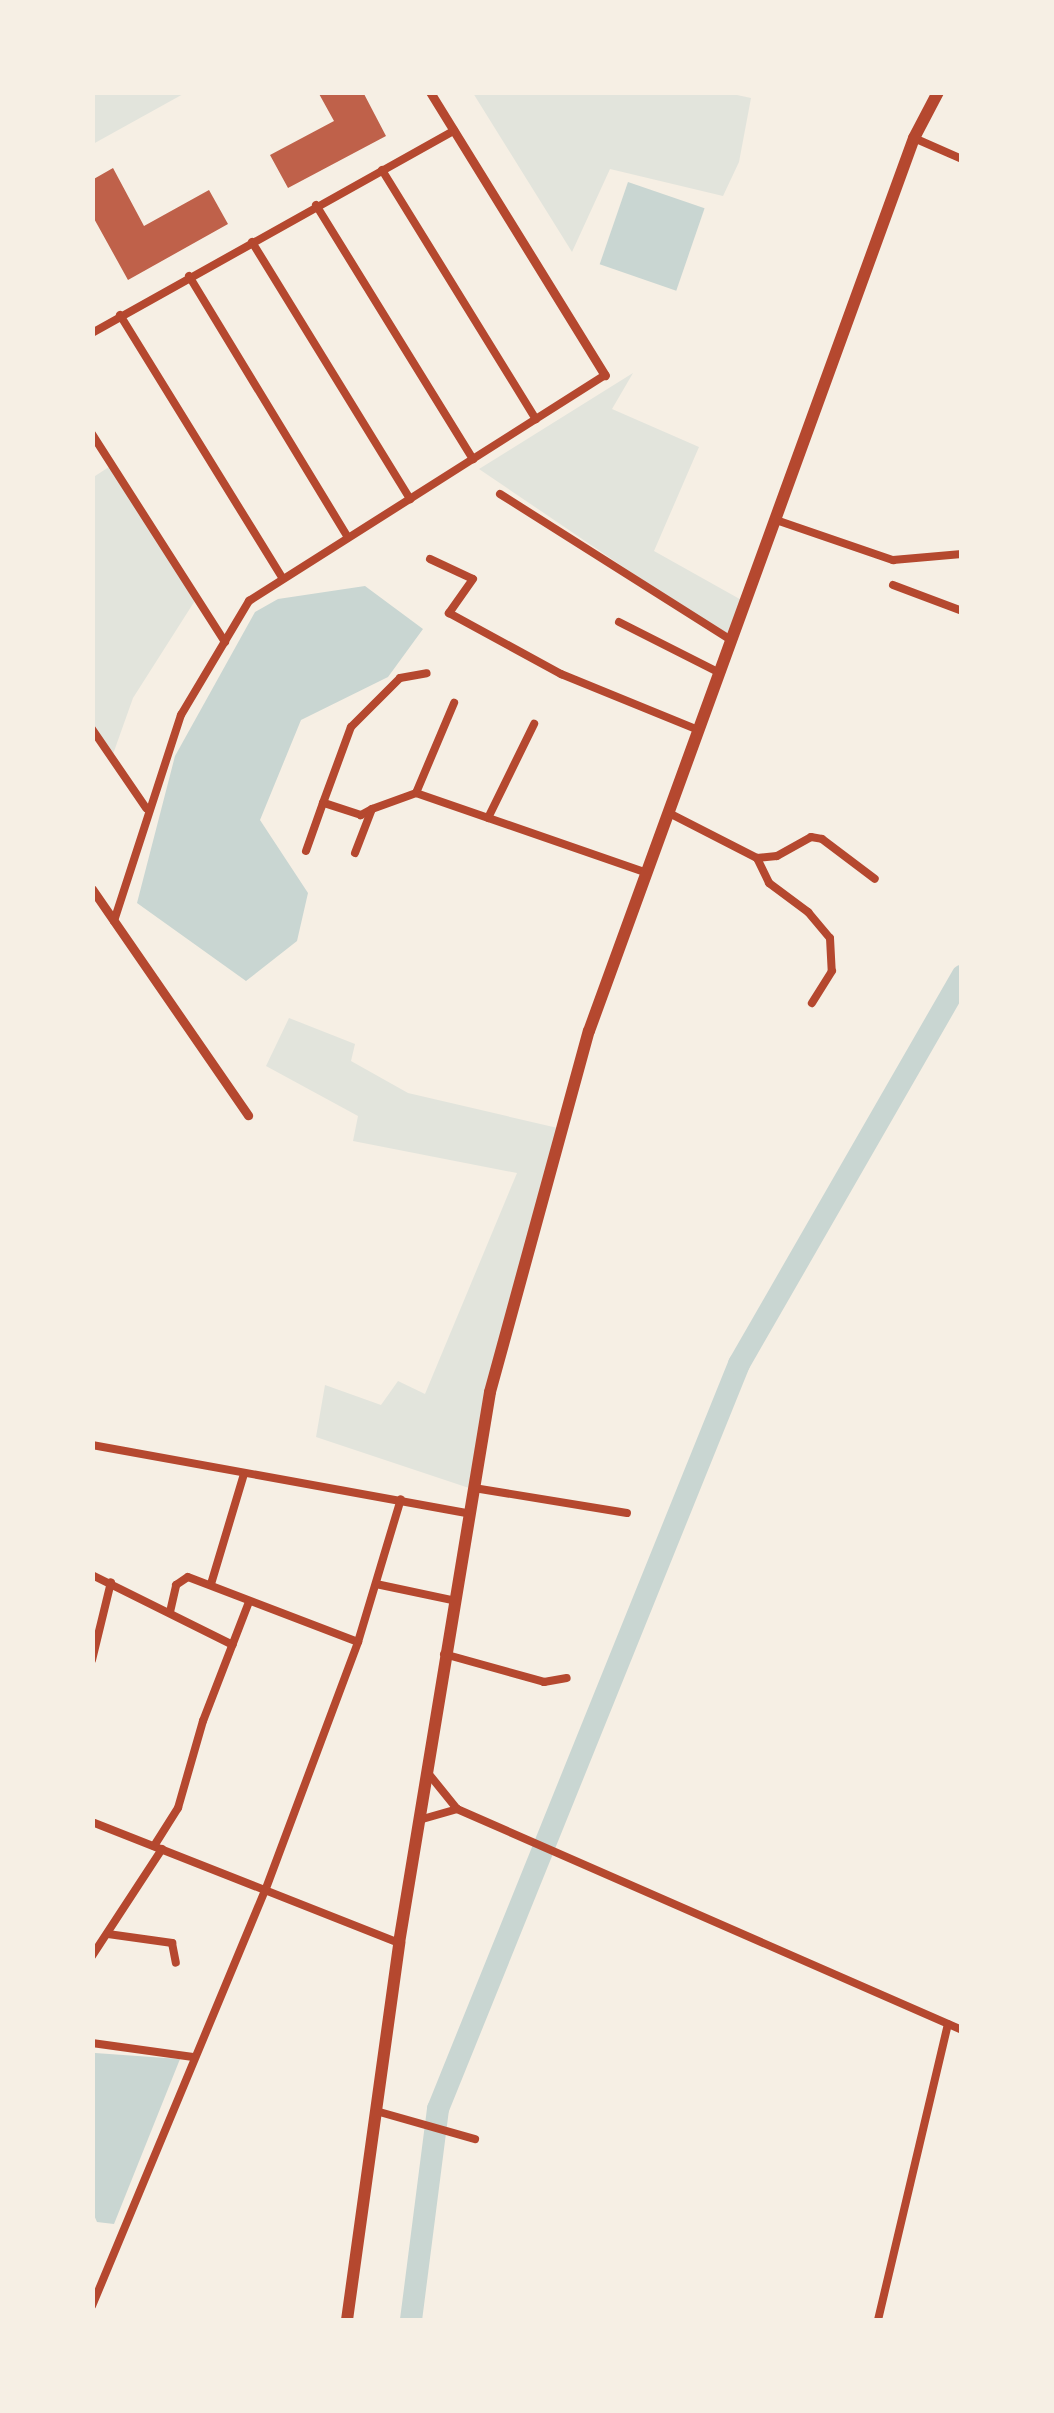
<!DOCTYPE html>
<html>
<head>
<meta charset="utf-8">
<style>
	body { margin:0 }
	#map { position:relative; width:1054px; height:2413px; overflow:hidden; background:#f6efe4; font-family:"DM Sans",sans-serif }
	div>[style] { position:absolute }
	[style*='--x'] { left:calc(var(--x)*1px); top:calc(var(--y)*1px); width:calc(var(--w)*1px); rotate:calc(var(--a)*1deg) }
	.green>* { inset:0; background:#e2e4dc }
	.water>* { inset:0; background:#c9d6d2; transform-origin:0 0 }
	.river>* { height:22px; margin:-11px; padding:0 11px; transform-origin:11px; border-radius:11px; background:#c9d6d2 }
	.building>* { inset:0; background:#bf614a }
	.minor>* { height:8px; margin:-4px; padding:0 4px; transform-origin:4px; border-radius:4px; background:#b5482f }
	.tertiary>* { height:9px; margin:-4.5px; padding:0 4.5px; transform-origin:4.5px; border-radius:4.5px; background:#b5482f }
	.trunk>* { height:12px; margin:-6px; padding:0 6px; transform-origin:6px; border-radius:6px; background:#b5482f }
	span { translate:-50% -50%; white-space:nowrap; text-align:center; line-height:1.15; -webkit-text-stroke:10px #f6efe4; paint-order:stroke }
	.frame { position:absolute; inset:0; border:95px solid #f6efe4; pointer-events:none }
</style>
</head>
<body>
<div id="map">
	<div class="green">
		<div style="clip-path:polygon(93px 92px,185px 92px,185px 93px,93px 144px)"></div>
		<div style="clip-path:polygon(723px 92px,751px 98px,739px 162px,723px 196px,610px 169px,572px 252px,473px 93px)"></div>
		<div style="clip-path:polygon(633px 373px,612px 409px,699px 447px,654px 551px,745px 602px,731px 640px,479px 469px)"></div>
		<div style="clip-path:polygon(112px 465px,196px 599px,133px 698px,112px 757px,93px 729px,92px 478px)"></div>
		<div style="clip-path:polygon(289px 1018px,355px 1044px,351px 1061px,408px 1093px,562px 1129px,469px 1488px,316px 1437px,325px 1385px,381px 1405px,398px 1381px,425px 1394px,517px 1173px,353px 1141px,358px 1116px,266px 1066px)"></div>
	</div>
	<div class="water">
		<div style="left:628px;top:182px;width:81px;height:87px;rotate:19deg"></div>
		<div style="clip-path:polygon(365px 586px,423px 629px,388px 677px,301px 720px,260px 820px,308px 893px,297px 941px,246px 981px,137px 903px,175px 756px,255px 612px,278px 599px)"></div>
		<div style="clip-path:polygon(95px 2053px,180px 2059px,114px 2224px,97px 2222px,93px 2213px)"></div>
	</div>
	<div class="river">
		<div style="--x:411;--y:2320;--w:213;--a:-82.7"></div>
		<div style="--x:438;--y:2109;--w:804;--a:-68"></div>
		<div style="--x:739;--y:1364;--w:448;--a:-60.1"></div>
	</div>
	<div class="building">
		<div style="clip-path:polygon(318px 92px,363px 92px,386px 136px,288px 188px,270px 155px,334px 121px)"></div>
		<div style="clip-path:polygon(113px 168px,144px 226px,209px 190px,228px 224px,128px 280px,92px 215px,92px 180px)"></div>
	</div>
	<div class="minor">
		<div style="--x:914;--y:138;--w:52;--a:23.6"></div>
		<div style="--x:382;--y:170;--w:293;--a:58.3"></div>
		<div style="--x:316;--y:205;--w:299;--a:58.3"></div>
		<div style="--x:252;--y:242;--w:302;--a:58.4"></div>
		<div style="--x:189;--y:276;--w:306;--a:58.7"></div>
		<div style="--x:120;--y:315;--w:310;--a:58.3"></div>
		<div style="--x:92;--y:333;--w:415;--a:-29.2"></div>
		<div style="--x:92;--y:434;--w:247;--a:57.4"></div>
		<div style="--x:500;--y:494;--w:273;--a:32.3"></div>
		<div style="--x:776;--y:520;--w:124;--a:18.9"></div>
		<div style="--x:893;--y:560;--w:69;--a:-5"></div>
		<div style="--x:430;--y:559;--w:47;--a:24.9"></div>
		<div style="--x:473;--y:579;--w:42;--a:125.2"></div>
		<div style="--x:449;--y:613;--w:128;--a:28.6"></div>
		<div style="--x:561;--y:674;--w:148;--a:22.2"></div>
		<div style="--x:893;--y:585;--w:74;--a:20.6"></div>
		<div style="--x:619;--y:622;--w:113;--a:26.8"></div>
		<div style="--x:92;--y:729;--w:96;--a:55.6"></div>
		<div style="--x:416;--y:793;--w:98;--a:-67.1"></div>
		<div style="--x:372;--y:809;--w:13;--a:151"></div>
		<div style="--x:361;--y:815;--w:40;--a:-162"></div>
		<div style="--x:323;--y:803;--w:81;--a:-69.8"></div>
		<div style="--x:351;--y:727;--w:69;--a:-45"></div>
		<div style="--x:400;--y:678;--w:27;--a:-10"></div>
		<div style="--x:669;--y:813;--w:99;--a:27.1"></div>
		<div style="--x:757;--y:858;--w:20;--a:-6"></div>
		<div style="--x:777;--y:856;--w:39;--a:-29"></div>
		<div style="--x:811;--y:837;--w:11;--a:10"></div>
		<div style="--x:822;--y:839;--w:66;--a:37"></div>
		<div style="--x:488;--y:818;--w:105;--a:-63.9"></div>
		<div style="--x:306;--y:851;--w:51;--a:-70.5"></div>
		<div style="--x:355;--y:853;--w:47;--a:-68.9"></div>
		<div style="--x:372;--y:809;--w:47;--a:-20"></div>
		<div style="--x:416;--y:793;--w:244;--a:19.1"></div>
		<div style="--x:757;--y:858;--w:28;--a:64"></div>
		<div style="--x:769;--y:883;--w:49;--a:36.6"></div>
		<div style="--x:808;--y:912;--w:34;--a:50"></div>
		<div style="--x:830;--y:938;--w:33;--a:87"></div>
		<div style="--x:832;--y:971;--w:38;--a:122"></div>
		<div style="--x:114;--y:921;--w:217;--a:-72"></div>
		<div style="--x:181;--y:715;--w:133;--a:-59.2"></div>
		<div style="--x:249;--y:601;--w:422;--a:-32.4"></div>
		<div style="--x:92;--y:1445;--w:379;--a:10.3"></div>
		<div style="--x:474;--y:1488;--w:155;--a:9.3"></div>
		<div style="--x:92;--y:1575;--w:157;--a:26.4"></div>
		<div style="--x:211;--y:1584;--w:112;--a:-73.3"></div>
		<div style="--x:376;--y:1584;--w:78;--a:11.9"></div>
		<div style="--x:170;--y:1612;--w:28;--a:-77"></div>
		<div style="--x:176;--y:1585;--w:14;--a:-34"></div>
		<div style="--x:188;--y:1577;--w:182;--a:20.9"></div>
		<div style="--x:444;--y:1654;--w:104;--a:15.6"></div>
		<div style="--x:544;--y:1682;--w:23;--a:-10"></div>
		<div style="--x:92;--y:1660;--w:80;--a:-76.3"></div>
		<div style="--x:428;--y:1773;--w:46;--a:51.1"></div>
		<div style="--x:457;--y:1809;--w:551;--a:23.64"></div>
		<div style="--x:419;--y:1820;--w:40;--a:-16"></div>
		<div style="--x:92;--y:1822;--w:330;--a:21.5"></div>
		<div style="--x:154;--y:1846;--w:45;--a:-57.7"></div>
		<div style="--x:178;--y:1808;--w:91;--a:-74"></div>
		<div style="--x:203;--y:1721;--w:128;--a:-68.9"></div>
		<div style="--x:108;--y:1934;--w:65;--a:8"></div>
		<div style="--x:172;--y:1943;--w:20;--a:79"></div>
		<div style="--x:92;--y:1956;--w:128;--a:-56.8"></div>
		<div style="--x:92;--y:2043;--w:102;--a:7.9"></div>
		<div style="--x:376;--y:2111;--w:103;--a:15.8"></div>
		<div style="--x:92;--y:2306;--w:450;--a:-67.4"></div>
		<div style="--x:265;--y:1891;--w:266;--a:-69.5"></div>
		<div style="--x:358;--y:1642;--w:149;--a:-73.3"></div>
		<div style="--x:878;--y:2320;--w:304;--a:-76.7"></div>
	</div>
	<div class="tertiary">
		<div style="--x:430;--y:92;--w:333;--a:58.3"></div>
		<div style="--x:92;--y:889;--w:275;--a:55.4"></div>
	</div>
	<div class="trunk">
		<div style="--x:347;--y:2320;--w:381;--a:-82.1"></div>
		<div style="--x:399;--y:1943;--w:558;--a:-80.62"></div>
		<div style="--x:490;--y:1392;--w:374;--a:-74.7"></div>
		<div style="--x:589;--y:1031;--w:950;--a:-70"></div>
		<div style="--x:914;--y:138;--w:52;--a:-62.4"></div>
	</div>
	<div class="frame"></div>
</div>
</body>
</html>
